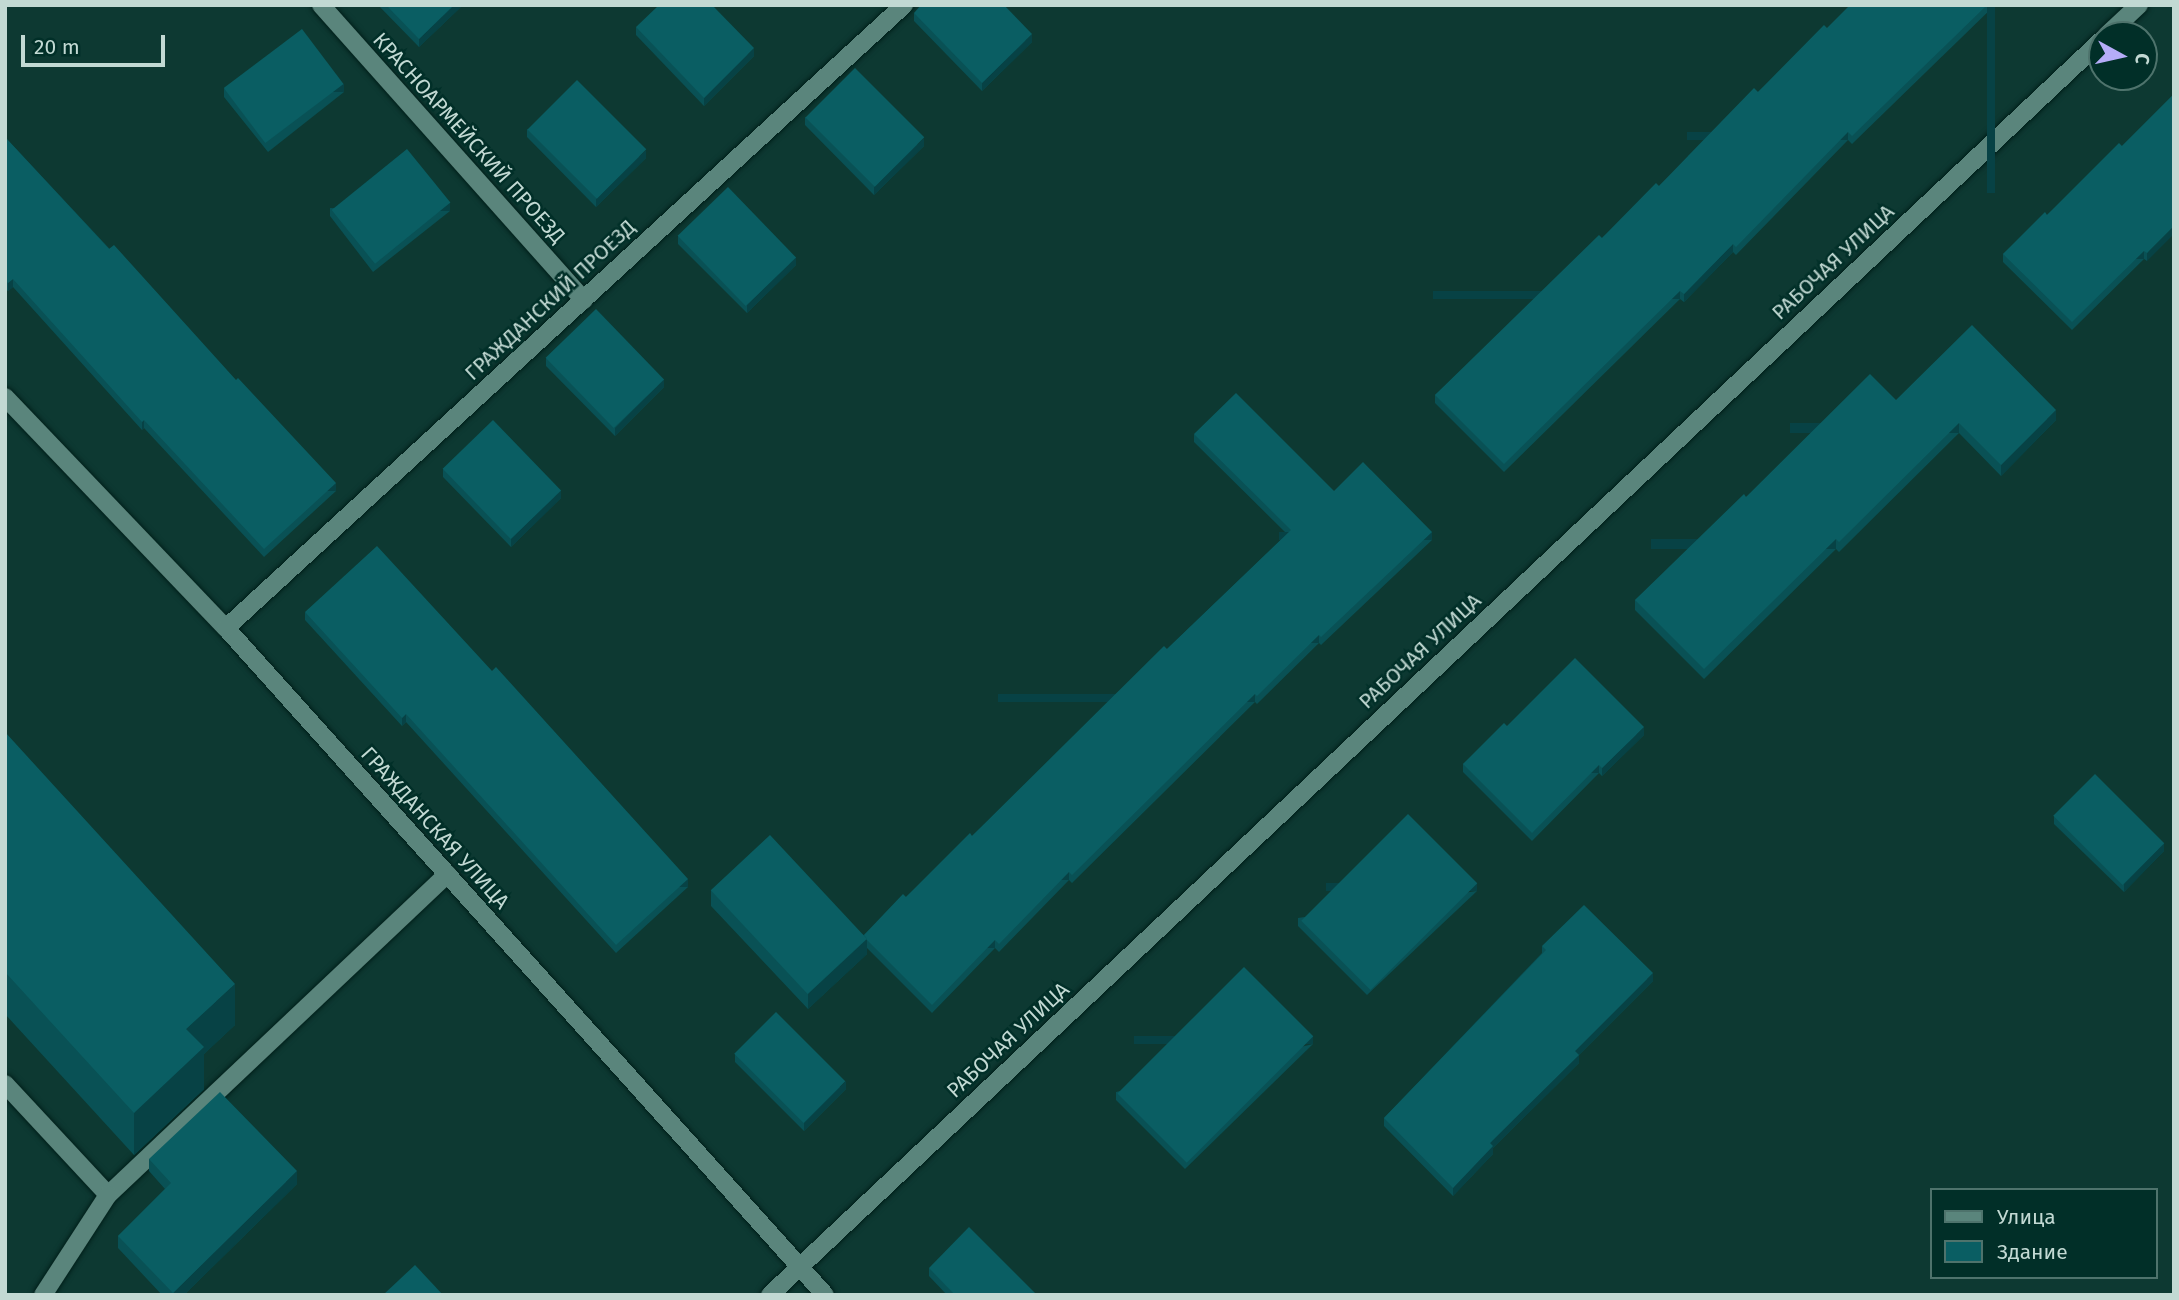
<!DOCTYPE html>
<html>
<head>
<meta charset="utf-8">
<style>
	body { margin:0 }
	#map { position:relative; width:2179px; height:1300px; overflow:hidden; background:#0d3932; font-family:"Fira Sans",sans-serif }
	div>[style] { position:absolute }
	[style*='--x'] { left:calc(var(--x)*1px); top:calc(var(--y)*1px); width:calc(var(--w)*1px); rotate:calc(var(--a)*1deg) }
	.roads { filter:drop-shadow(0 0 2px #001f1a) drop-shadow(0 0 2px #001f1a) }
	.lane>* { height:18px; margin:-9px; padding:0 9px; transform-origin:9px; border-radius:9px; background:#5a857c }
	.street>* { height:18px; margin:-9px; padding:0 9px; transform-origin:9px; border-radius:9px; background:#5a857c }
	.wall>* { inset:0; background:#095155 }
	.shaded-wall>* { inset:0; background:#074245; transform-origin:0 0 }
	.building>* { inset:0; background:#0a5e63; transform-origin:0 0 }
	span { translate:-50% -50%; white-space:nowrap; text-align:center; line-height:1.15; -webkit-text-stroke:5px #012f28; paint-order:stroke }
	.street-label { font-size:21px; color:#c2d9d3 }
	.frame { position:absolute; inset:0; border:7px solid #c2d9d3; pointer-events:none }
	.legend { position:absolute; left:1930px; top:1188px; width:228px; height:91px; box-sizing:border-box; background:#012f28; border:2px solid #4e736c; margin:0; padding:9px 12px; list-style:none; font-size:21px; color:#c2d9d3 }
	.legend li { display:flex; align-items:center; gap:14px; height:35px }
	.legend b { width:35px; border:2px solid #4e736c }
	.north { position:absolute; left:2088px; top:21px; width:70px; height:70px; box-sizing:border-box; background:#012f28; border:2px solid #4e736c; border-radius:50%; rotate:98deg; font-size:19px; font-weight:700; line-height:28px; text-align:center; color:#c2d9d3 }
	.north::after { content:''; display:block; margin:auto; width:24px; height:32px; background:#b5acf8; clip-path:polygon(50% 0,100% 100%,50% 72%,0 100%) }
	.scale { position:absolute; left:21px; top:35px; width:144px; height:32px; box-sizing:border-box; border:4px solid #c2d9d3; border-top:0; padding-left:9px; font-size:21px; line-height:24px; white-space:nowrap; color:#c2d9d3; -webkit-text-stroke:5px #012f28; paint-order:stroke }
</style>
</head>
<body>
<div id="map">
	<div class="roads">
		<div class="lane">
			<div style="--x:5;--y:1084;--w:151;--a:47.1"></div>
			<div style="--x:108;--y:1195;--w:467;--a:-43.4"></div>
			<div style="--x:43;--y:1295;--w:119;--a:-57"></div>
		</div>
		<div class="street">
			<div style="--x:321;--y:5;--w:395;--a:48.3"></div>
			<div style="--x:2107;--y:35;--w:44;--a:-43.2"></div>
			<div style="--x:5;--y:397;--w:320;--a:46.3"></div>
			<div style="--x:226;--y:628;--w:896;--a:48.07"></div>
			<div style="--x:226;--y:628;--w:921;--a:-42.58"></div>
			<div style="--x:770;--y:1295;--w:1830;--a:-43.3"></div>
		</div>
	</div>
	<div class="wall">
		<div style="clip-path:polygon(378px 5px,463px 5px,419px 47px)"></div>
		<div style="clip-path:polygon(1995px 5px,1852px 144px,1848px 140px,1736px 255px,1733px 252px,1684px 302px,1680px 299px,1504px 472px,1435px 403px,1435px 395px,1602px 238px,1659px 186px,1758px 92px,1827px 28px)"></div>
		<div style="clip-path:polygon(914px 13px,1032px 42px,982px 91px,914px 21px)"></div>
		<div style="clip-path:polygon(636px 27px,754px 56px,704px 106px,636px 35px)"></div>
		<div style="clip-path:polygon(224px 89px,344px 92px,268px 152px,224px 97px)"></div>
		<div style="clip-path:polygon(2174px 94px,2147px 261px,2144px 259px,2072px 330px,2003px 262px,2003px 254px,2047px 215px,2122px 146px)"></div>
		<div style="clip-path:polygon(805px 117px,924px 146px,874px 195px,805px 125px)"></div>
		<div style="clip-path:polygon(527px 129px,646px 158px,596px 207px,527px 137px)"></div>
		<div style="clip-path:polygon(5px 137px,336px 491px,264px 557px,144px 428px,142px 430px,13px 287px,8px 291px,5px 288px)"></div>
		<div style="clip-path:polygon(330px 208px,450px 211px,373px 272px,330px 216px)"></div>
		<div style="clip-path:polygon(678px 236px,796px 265px,747px 313px,678px 244px)"></div>
		<div style="clip-path:polygon(546px 358px,664px 387px,615px 436px,546px 366px)"></div>
		<div style="clip-path:polygon(1896px 400px,2056px 420px,2001px 476px,1959px 433px,1839px 552px,1836px 549px,1704px 679px,1635px 610px,1635px 600px,1746px 497px)"></div>
		<div style="clip-path:polygon(1194px 434px,1334px 491px,1432px 540px,1321px 645px,1319px 643px,1257px 704px,1255px 702px,1072px 883px,1069px 880px,999px 952px,995px 948px,932px 1013px,867px 948px,867px 954px,808px 1009px,711px 906px,711px 890px,864px 935px,906px 897px,972px 836px,1287px 534px,1194px 442px)"></div>
		<div style="clip-path:polygon(443px 469px,561px 498px,511px 547px,443px 477px)"></div>
		<div style="clip-path:polygon(305px 612px,688px 887px,616px 953px,406px 722px,402px 726px,305px 620px)"></div>
		<div style="clip-path:polygon(1507px 726px,1644px 735px,1602px 776px,1599px 773px,1532px 841px,1463px 772px,1463px 764px)"></div>
		<div style="clip-path:polygon(5px 732px,235px 1025px,204px 1054px,204px 1089px,134px 1155px,5px 1014px)"></div>
		<div style="clip-path:polygon(2054px 816px,2164px 851px,2124px 892px,2054px 824px)"></div>
		<div style="clip-path:polygon(1477px 891px,1367px 995px,1298px 926px,1298px 918px)"></div>
		<div style="clip-path:polygon(1542px 946px,1653px 981px,1579px 1055px,1579px 1063px,1493px 1148px,1493px 1154px,1453px 1196px,1384px 1126px,1384px 1118px,1542px 953px)"></div>
		<div style="clip-path:polygon(1313px 1044px,1185px 1169px,1116px 1100px,1116px 1092px)"></div>
		<div style="clip-path:polygon(735px 1054px,846px 1089px,804px 1131px,735px 1062px)"></div>
		<div style="clip-path:polygon(149px 1159px,297px 1184px,184px 1295px,162px 1295px,118px 1248px,118px 1236px,165px 1189px,149px 1171px)"></div>
		<div style="clip-path:polygon(929px 1268px,1037px 1295px,947px 1295px,929px 1276px)"></div>
	</div>
	<div class="shaded-wall">
		<div style="clip-path:polygon(454px 5px,463px 5px,419px 47px,419px 39px)"></div>
		<div style="left:1987px;top:5px;width:8px;height:188px"></div>
		<div style="clip-path:polygon(1032px 34px,1032px 42px,982px 91px,982px 83px)"></div>
		<div style="clip-path:polygon(754px 48px,754px 56px,704px 106px,704px 98px)"></div>
		<div style="left:344px;top:84px;width:8px;height:97px;rotate:90deg"></div>
		<div style="left:1848px;top:132px;width:8px;height:161px;rotate:90deg"></div>
		<div style="clip-path:polygon(924px 138px,924px 146px,874px 195px,874px 187px)"></div>
		<div style="clip-path:polygon(646px 150px,646px 158px,596px 207px,596px 199px)"></div>
		<div style="left:450px;top:203px;width:8px;height:98px;rotate:90deg"></div>
		<div style="clip-path:polygon(2174px 226px,2174px 234px,2147px 261px,2147px 253px)"></div>
		<div style="clip-path:polygon(1733px 244px,1733px 252px,1684px 302px,1684px 294px)"></div>
		<div style="left:2144px;top:251px;width:8px;height:101px;rotate:90deg"></div>
		<div style="clip-path:polygon(796px 257px,796px 265px,747px 313px,747px 305px)"></div>
		<div style="clip-path:polygon(13px 279px,13px 287px,8px 291px,8px 283px)"></div>
		<div style="left:1680px;top:291px;width:8px;height:247px;rotate:90deg"></div>
		<div style="clip-path:polygon(664px 379px,664px 387px,615px 436px,615px 428px)"></div>
		<div style="clip-path:polygon(2056px 410px,2056px 420px,2001px 476px,2001px 465px)"></div>
		<div style="clip-path:polygon(144px 420px,144px 428px,142px 430px,142px 422px)"></div>
		<div style="left:1959px;top:423px;width:10px;height:169px;rotate:90deg"></div>
		<div style="left:336px;top:483px;width:8px;height:98px;rotate:90deg"></div>
		<div style="clip-path:polygon(561px 490px,561px 498px,511px 547px,511px 539px)"></div>
		<div style="left:1432px;top:532px;width:8px;height:153px;rotate:90deg"></div>
		<div style="left:1836px;top:539px;width:10px;height:185px;rotate:90deg"></div>
		<div style="left:1319px;top:635px;width:8px;height:87px;rotate:90deg"></div>
		<div style="left:1255px;top:694px;width:8px;height:257px;rotate:90deg"></div>
		<div style="clip-path:polygon(406px 714px,406px 722px,402px 726px,402px 718px)"></div>
		<div style="clip-path:polygon(1644px 727px,1644px 735px,1602px 776px,1602px 768px)"></div>
		<div style="left:1599px;top:765px;width:8px;height:95px;rotate:90deg"></div>
		<div style="clip-path:polygon(2164px 843px,2164px 851px,2124px 892px,2124px 884px)"></div>
		<div style="left:1069px;top:872px;width:8px;height:100px;rotate:90deg"></div>
		<div style="left:688px;top:879px;width:8px;height:98px;rotate:90deg"></div>
		<div style="left:1477px;top:883px;width:8px;height:151px;rotate:90deg"></div>
		<div style="clip-path:polygon(867px 939px,867px 954px,808px 1009px,808px 994px)"></div>
		<div style="left:995px;top:940px;width:8px;height:91px;rotate:90deg"></div>
		<div style="clip-path:polygon(1653px 973px,1653px 981px,1579px 1055px,1579px 1063px,1493px 1148px,1493px 1154px,1453px 1196px,1453px 1188px,1490px 1143px,1575px 1051px)"></div>
		<div style="clip-path:polygon(235px 984px,235px 1025px,204px 1054px,204px 1089px,134px 1155px,134px 1113px,186px 1029px)"></div>
		<div style="left:1313px;top:1036px;width:8px;height:179px;rotate:90deg"></div>
		<div style="clip-path:polygon(846px 1081px,846px 1089px,804px 1131px,804px 1123px)"></div>
		<div style="clip-path:polygon(297px 1171px,297px 1184px,184px 1295px,173px 1295px,173px 1293px)"></div>
	</div>
	<div class="building">
		<div style="clip-path:polygon(386px 5px,454px 5px,419px 39px)"></div>
		<div style="clip-path:polygon(659px 5px,712px 5px,754px 48px,704px 98px,636px 27px)"></div>
		<div style="clip-path:polygon(921px 5px,1004px 5px,1032px 34px,982px 83px,914px 13px)"></div>
		<div style="clip-path:polygon(1850px 5px,1987px 5px,1852px 136px,1848px 132px,1736px 247px,1733px 244px,1684px 294px,1680px 291px,1504px 464px,1435px 395px,1599px 235px,1602px 238px,1656px 183px,1659px 186px,1754px 88px,1758px 92px,1824px 25px,1827px 28px)"></div>
		<div style="left:302px;top:29px;width:69px;height:98px;rotate:53deg"></div>
		<div style="left:855px;top:68px;width:98px;height:70px;rotate:45deg"></div>
		<div style="left:577px;top:80px;width:98px;height:70px;rotate:45deg"></div>
		<div style="clip-path:polygon(2174px 94px,2174px 226px,2147px 253px,2144px 251px,2072px 322px,2003px 254px,2045px 212px,2047px 215px,2119px 143px,2122px 146px)"></div>
		<div style="clip-path:polygon(5px 137px,109px 249px,114px 245px,236px 380px,238px 378px,336px 483px,264px 549px,144px 420px,142px 422px,13px 279px,8px 283px,5px 280px)"></div>
		<div style="left:407px;top:149px;width:69px;height:97px;rotate:51deg"></div>
		<div style="left:728px;top:187px;width:98px;height:70px;rotate:46deg"></div>
		<div style="left:596px;top:309px;width:98px;height:70px;rotate:46deg"></div>
		<div style="clip-path:polygon(1972px 325px,2056px 410px,2001px 465px,1959px 423px,1839px 542px,1836px 539px,1704px 669px,1635px 600px,1744px 494px,1746px 497px,1870px 374px,1896px 400px)"></div>
		<div style="clip-path:polygon(1236px 393px,1334px 491px,1363px 462px,1432px 532px,1321px 637px,1319px 635px,1257px 696px,1255px 694px,1072px 875px,1069px 872px,999px 944px,995px 940px,932px 1005px,866px 939px,867px 939px,864px 935px,903px 894px,906px 897px,970px 833px,972px 836px,1164px 646px,1167px 649px,1291px 530px,1194px 434px)"></div>
		<div style="left:493px;top:420px;width:98px;height:70px;rotate:46deg"></div>
		<div style="clip-path:polygon(377px 546px,492px 671px,496px 667px,688px 879px,616px 945px,406px 714px,402px 718px,305px 612px)"></div>
		<div style="clip-path:polygon(1575px 658px,1644px 727px,1602px 768px,1599px 765px,1532px 833px,1463px 764px,1504px 723px,1507px 726px)"></div>
		<div style="clip-path:polygon(5px 732px,235px 984px,186px 1029px,204px 1047px,134px 1113px,5px 972px)"></div>
		<div style="left:2095px;top:774px;width:98px;height:59px;rotate:45deg"></div>
		<div style="left:1408px;top:814px;width:98px;height:151px;rotate:45deg"></div>
		<div style="left:770px;top:835px;width:142px;height:81px;rotate:47deg"></div>
		<div style="clip-path:polygon(1584px 905px,1653px 973px,1575px 1051px,1579px 1055px,1490px 1143px,1493px 1146px,1453px 1188px,1384px 1118px,1546px 950px,1542px 946px)"></div>
		<div style="left:1244px;top:967px;width:98px;height:179px;rotate:45deg"></div>
		<div style="left:776px;top:1012px;width:98px;height:59px;rotate:45deg"></div>
		<div style="clip-path:polygon(220px 1092px,297px 1171px,173px 1293px,118px 1236px,171px 1183px,149px 1159px)"></div>
		<div style="clip-path:polygon(969px 1227px,1037px 1295px,955px 1295px,929px 1268px)"></div>
		<div style="clip-path:polygon(415px 1265px,443px 1295px,383px 1295px)"></div>
	</div>
	<div class="street-label">
		<span style="left:469px;top:138px;rotate:48deg">КРАСНОАРМЕЙСКИЙ ПРОЕЗД</span>
		<span style="left:1833px;top:262px;rotate:-43deg">РАБОЧАЯ УЛИЦА</span>
		<span style="left:550px;top:300px;rotate:-43deg">ГРАЖДАНСКИЙ ПРОЕЗД</span>
		<span style="left:1420px;top:651px;rotate:-43deg">РАБОЧАЯ УЛИЦА</span>
		<span style="left:435px;top:828px;rotate:48deg">ГРАЖДАНСКАЯ УЛИЦА</span>
		<span style="left:1008px;top:1040px;rotate:-43deg">РАБОЧАЯ УЛИЦА</span>
	</div>
	<div class="frame"></div>
	<ul class="legend">
	<li><b style="height:9px;background:#5a857c"></b>Улица</li>
	<li><b style="height:19px;background:#0a5e63"></b>Здание</li>
	</ul>
	<div class="north">С</div>
	<div class="scale">20 m</div>
</div>
</body>
</html>
